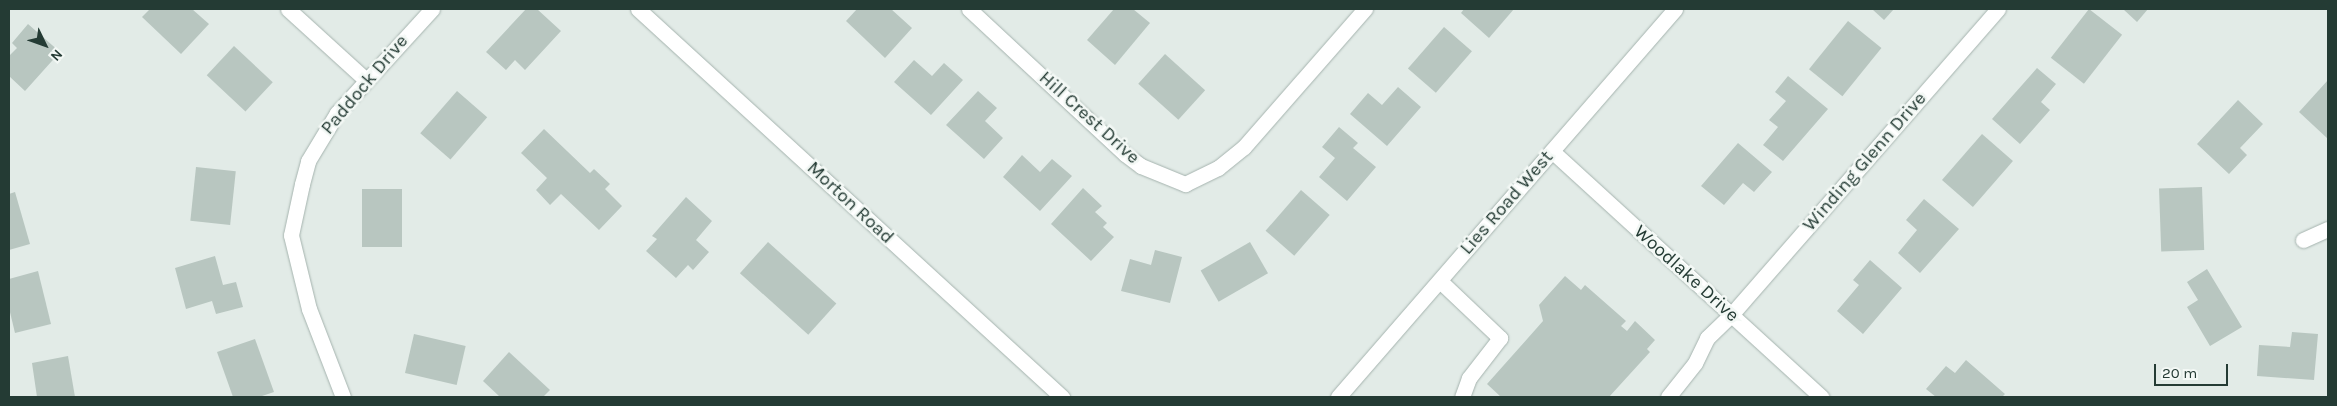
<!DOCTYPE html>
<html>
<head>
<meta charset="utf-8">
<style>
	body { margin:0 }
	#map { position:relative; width:2337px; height:406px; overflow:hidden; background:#e2ebe7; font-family:Karla,sans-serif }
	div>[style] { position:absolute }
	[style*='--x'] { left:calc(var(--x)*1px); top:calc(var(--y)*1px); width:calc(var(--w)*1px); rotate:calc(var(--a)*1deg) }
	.building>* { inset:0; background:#b8c6c0; transform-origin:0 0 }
	.roads { filter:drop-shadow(0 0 1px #a5b3ae) drop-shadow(0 0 1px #a5b3ae) }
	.minor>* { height:15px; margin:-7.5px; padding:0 7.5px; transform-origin:7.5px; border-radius:7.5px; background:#fff }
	span { translate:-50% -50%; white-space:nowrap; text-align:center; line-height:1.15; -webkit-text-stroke:5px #f3f8f5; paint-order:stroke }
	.street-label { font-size:19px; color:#243b34 }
	.frame { position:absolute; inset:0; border:10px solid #243b34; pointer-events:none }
	.north { position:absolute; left:20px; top:20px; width:50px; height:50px; -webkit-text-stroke:4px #f3f8f5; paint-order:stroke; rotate:132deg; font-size:14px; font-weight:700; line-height:20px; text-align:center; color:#243b34 }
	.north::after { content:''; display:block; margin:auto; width:18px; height:22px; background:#243b34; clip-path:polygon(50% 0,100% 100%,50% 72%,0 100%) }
	.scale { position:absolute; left:2154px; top:364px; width:74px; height:22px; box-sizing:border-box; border:2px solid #243b34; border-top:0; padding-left:6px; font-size:15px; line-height:18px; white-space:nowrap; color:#243b34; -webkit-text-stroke:4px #f3f8f5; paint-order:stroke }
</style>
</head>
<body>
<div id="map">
	<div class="building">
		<div style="clip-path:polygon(150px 9px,192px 9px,209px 24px,181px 54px,142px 17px)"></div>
		<div style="clip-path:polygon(526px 9px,537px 9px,561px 31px,525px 70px,515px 60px,506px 70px,486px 52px)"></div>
		<div style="clip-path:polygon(857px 9px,891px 9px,912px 28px,885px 58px,846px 21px)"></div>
		<div style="clip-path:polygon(1114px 9px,1133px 9px,1150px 23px,1115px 65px,1087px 40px)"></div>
		<div style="clip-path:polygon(1464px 9px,1514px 9px,1489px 38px,1461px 13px)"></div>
		<div style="clip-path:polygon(1872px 9px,1894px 9px,1884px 20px)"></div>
		<div style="left:2089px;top:9px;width:42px;height:62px;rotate:38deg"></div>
		<div style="clip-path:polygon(2123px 9px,2148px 9px,2137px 22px)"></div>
		<div style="left:1848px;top:21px;width:43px;height:62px;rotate:39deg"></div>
		<div style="clip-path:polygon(28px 24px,60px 52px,25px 91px,9px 76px,9px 56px,17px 48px,12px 43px)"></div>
		<div style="left:1444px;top:27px;width:37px;height:55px;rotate:41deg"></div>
		<div style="left:234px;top:46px;width:53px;height:40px;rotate:43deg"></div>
		<div style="left:1165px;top:54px;width:54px;height:40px;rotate:42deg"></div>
		<div style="clip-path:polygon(914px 60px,932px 76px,944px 63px,963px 80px,931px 115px,894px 82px)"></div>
		<div style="clip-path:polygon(2037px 68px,2056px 84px,2041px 102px,2050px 110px,2020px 144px,1992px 119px)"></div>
		<div style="clip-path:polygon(1788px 76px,1828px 109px,1783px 161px,1763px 145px,1778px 127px,1769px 120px,1786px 101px,1775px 92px)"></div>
		<div style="clip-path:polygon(2328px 80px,2328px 139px,2299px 112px)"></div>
		<div style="clip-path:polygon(1398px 87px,1421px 107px,1387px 146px,1350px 114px,1368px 93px,1382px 105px)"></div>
		<div style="left:457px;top:91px;width:40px;height:56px;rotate:41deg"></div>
		<div style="clip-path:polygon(978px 91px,997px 108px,985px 121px,1003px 138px,984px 159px,946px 125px)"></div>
		<div style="clip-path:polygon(2238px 100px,2263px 124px,2240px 148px,2247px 155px,2229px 174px,2197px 144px)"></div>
		<div style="clip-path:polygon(1339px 127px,1358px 143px,1353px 148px,1376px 167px,1347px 201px,1319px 177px,1335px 158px,1322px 147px)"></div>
		<div style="clip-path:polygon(544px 129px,590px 173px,594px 169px,610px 184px,605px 189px,622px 206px,599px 230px,561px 194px,550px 205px,536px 190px,547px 178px,521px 153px)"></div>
		<div style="left:1982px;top:134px;width:41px;height:61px;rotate:41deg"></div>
		<div style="clip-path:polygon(1738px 143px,1772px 172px,1754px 192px,1743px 183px,1724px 205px,1701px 186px)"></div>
		<div style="clip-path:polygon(1022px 155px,1040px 172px,1052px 159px,1072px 176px,1040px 211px,1003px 177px)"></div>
		<div style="left:196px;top:167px;width:40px;height:54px;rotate:6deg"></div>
		<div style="left:2202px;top:187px;width:63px;height:43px;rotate:88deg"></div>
		<div style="clip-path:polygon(1083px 188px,1102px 206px,1095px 212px,1107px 223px,1103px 227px,1114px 237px,1091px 261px,1051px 224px)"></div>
		<div style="left:362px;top:189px;width:40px;height:58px"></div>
		<div style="left:1301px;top:190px;width:38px;height:54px;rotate:41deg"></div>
		<div style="clip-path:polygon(15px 192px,30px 244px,9px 250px,9px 194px)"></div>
		<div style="clip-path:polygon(686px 197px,712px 221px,696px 240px,709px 252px,693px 270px,688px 265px,676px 278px,646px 251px,657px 239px,652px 236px)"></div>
		<div style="clip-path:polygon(1924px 199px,1959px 229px,1920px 273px,1898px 253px,1917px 230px,1906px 220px)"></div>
		<div style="left:768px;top:242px;width:92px;height:42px;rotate:42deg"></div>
		<div style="left:1250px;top:242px;width:36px;height:57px;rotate:60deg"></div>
		<div style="clip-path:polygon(1155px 250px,1182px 257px,1170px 303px,1121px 291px,1130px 259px,1151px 265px)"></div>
		<div style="clip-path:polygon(215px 256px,223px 285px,236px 282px,243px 307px,216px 314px,212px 301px,186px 309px,175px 268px)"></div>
		<div style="clip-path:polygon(1870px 260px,1902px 288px,1863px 334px,1837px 311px,1859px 285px,1853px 280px)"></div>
		<div style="clip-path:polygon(2207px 269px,2242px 327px,2210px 346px,2187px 307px,2198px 300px,2187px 282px)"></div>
		<div style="clip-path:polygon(38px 271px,51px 324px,15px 333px,9px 308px,9px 279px)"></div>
		<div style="clip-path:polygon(1565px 276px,1581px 290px,1585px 285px,1626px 321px,1621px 326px,1627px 331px,1635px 321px,1655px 340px,1647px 349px,1650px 352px,1609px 397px,1501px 397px,1487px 384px,1543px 321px,1539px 305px)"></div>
		<div style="clip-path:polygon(2292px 332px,2318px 334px,2314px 380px,2257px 376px,2259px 345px,2290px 347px)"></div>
		<div style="left:414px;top:334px;width:53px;height:40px;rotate:13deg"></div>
		<div style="clip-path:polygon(255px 339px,274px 392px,259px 397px,233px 397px,217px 352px)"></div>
		<div style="clip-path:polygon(509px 352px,550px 390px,543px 397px,500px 397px,483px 381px)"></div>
		<div style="clip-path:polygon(68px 356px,75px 397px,37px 397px,32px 363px)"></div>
		<div style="clip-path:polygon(1966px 360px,2005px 394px,2002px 397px,1936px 397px,1926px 389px,1946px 366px,1955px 373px)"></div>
	</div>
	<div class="roads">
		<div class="minor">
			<div style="--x:288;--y:9;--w:105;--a:42.3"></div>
			<div style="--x:638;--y:9;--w:575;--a:42.46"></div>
			<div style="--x:969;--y:9;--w:213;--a:42.9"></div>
			<div style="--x:1125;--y:154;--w:20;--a:37"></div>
			<div style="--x:1141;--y:166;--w:48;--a:22.2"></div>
			<div style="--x:1185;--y:184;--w:37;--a:-26"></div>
			<div style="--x:1218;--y:168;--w:33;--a:-39"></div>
			<div style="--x:1244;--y:147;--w:184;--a:-48.8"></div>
			<div style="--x:1552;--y:151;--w:365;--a:42.4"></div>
			<div style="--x:2303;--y:240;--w:27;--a:-24"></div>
			<div style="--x:1440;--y:281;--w:83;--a:43.5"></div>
			<div style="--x:1500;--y:338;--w:51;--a:127.8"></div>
			<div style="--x:1469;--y:378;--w:20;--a:110"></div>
			<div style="--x:343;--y:397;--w:94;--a:-111.1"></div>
			<div style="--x:309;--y:309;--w:76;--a:-103.7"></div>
			<div style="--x:291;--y:235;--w:52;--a:-77.8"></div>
			<div style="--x:302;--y:184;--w:24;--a:-75"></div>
			<div style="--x:308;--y:161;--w:56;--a:-58.9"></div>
			<div style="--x:337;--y:113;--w:141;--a:-47.6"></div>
			<div style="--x:1338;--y:397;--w:514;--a:-49.02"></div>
			<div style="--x:1668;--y:397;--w:43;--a:-51.5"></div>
			<div style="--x:1695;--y:363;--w:28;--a:-64"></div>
			<div style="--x:1707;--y:338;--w:33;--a:-44"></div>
			<div style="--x:1731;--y:315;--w:406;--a:-48.9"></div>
		</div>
	</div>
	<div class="street-label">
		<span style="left:365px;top:85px;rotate:-50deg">Paddock Drive</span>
		<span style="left:1089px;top:118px;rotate:42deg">Hill Crest Drive</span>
		<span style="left:1865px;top:162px;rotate:-49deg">Winding Glenn Drive</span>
		<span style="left:850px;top:203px;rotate:43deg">Morton Road</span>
		<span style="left:1507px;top:203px;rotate:-49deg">Lies Road West</span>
		<span style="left:1686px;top:274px;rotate:42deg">Woodlake Drive</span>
	</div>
	<div class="frame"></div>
	<div class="north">N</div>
	<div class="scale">20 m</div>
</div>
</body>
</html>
